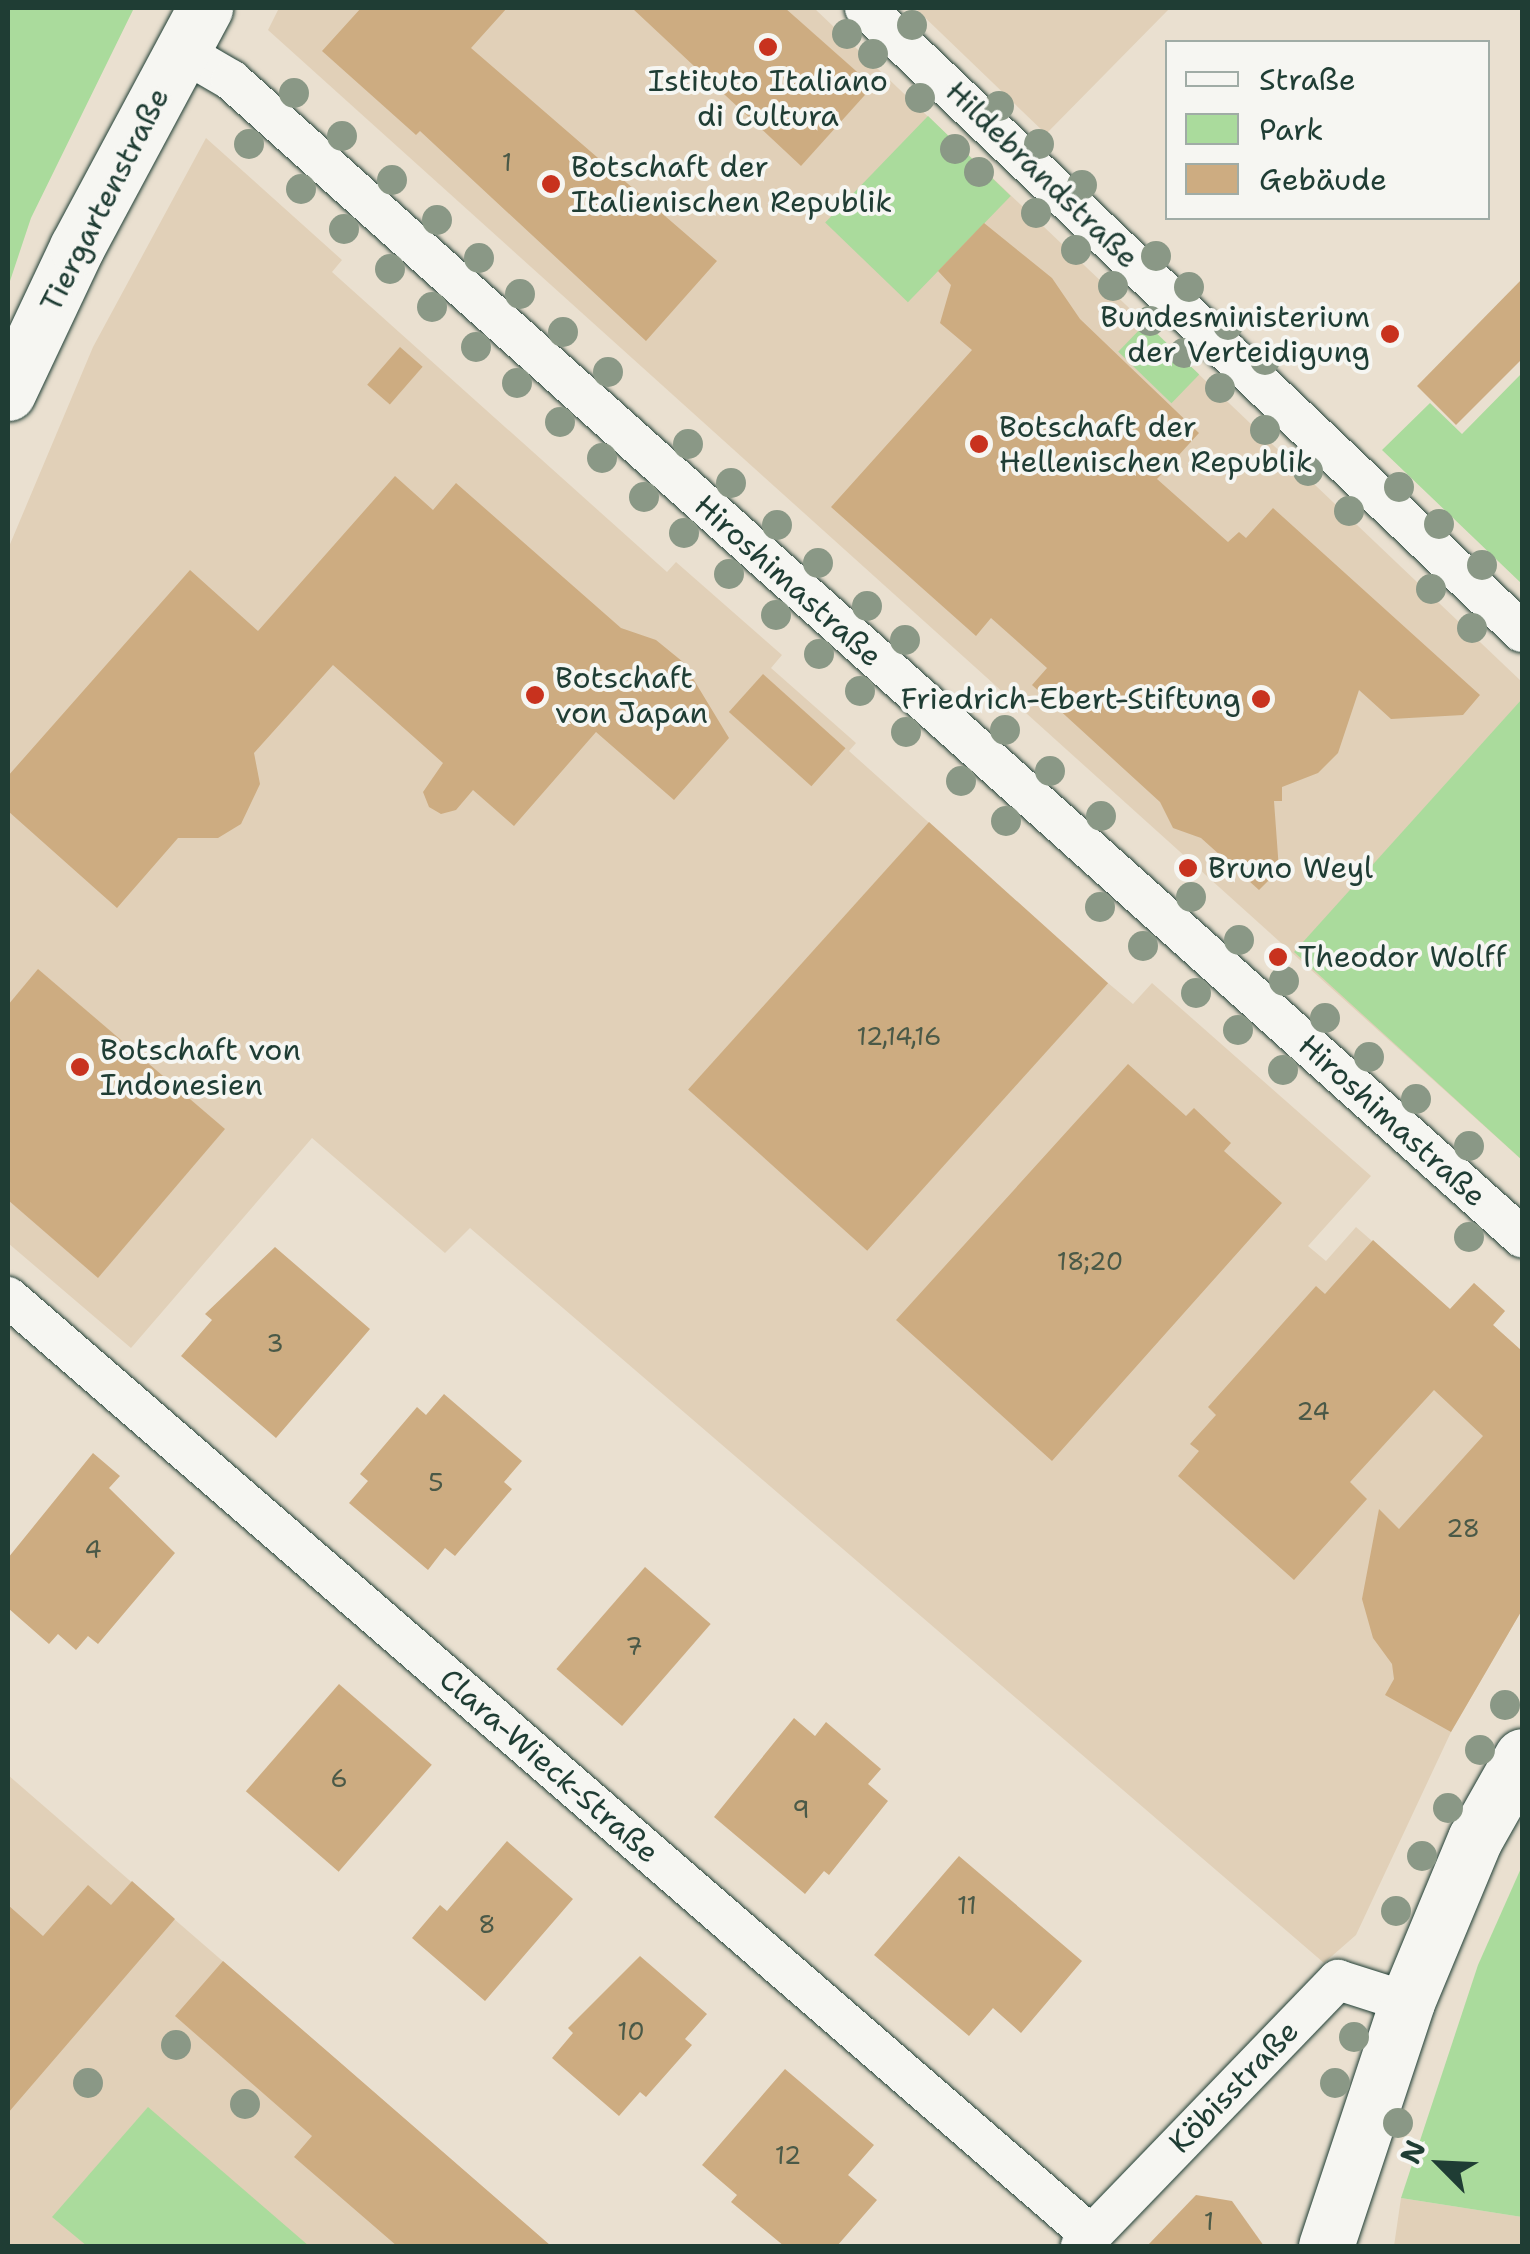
<!DOCTYPE html>
<html>
<head>
<meta charset="utf-8">
<style>
	body { margin:0 }
	#map { position:relative; width:1530px; height:2254px; overflow:hidden; background:#eae0d0; font-family:"Shantell Sans",sans-serif }
	div>[style] { position:absolute }
	[style*='--x'] { left:calc(var(--x)*1px); top:calc(var(--y)*1px); width:calc(var(--w)*1px); rotate:calc(var(--a)*1deg) }
	.built>* { inset:0; background:#e1d0b8 }
	.green>* { inset:0; background:#aadb9c; transform-origin:0 0 }
	.building>* { inset:0; background:#cdac81; transform-origin:0 0 }
	.roads { filter:drop-shadow(0 0 2px #1f3d34) drop-shadow(0 0 2px #1f3d34) }
	.minor>* { height:40px; margin:-20px; padding:0 20px; transform-origin:20px; border-radius:20px; background:#f6f6f2 }
	.secondary>* { height:55px; margin:-27.5px; padding:0 27.5px; transform-origin:27.5px; border-radius:27.5px; background:#f6f6f2 }
	.trees>* { width:30px; height:30px; margin:-15px; border-radius:50%; background:#8a9886 }
	.dots>* { width:28px; height:28px; translate:-50% -50%; box-sizing:border-box; border:5px solid #f6f6f2; border-radius:50% }
	span { translate:-50% -50%; white-space:nowrap; text-align:center; line-height:1.15; -webkit-text-stroke:8px #f6f6f2; paint-order:stroke }
	.number-label { font-size:25px; color:#4a5947 }
	.number-label span { -webkit-text-stroke-width:0 }
	.poi-label { font-size:30px; color:#1f3d34 }
	.left { translate:0 -50%; text-align:left }
	.right { translate:-100% -50%; text-align:right }
	.street-label { font-size:30px; color:#1f3d34 }
	.frame { position:absolute; inset:0; border:10px solid #1f3d34; pointer-events:none }
	.legend { position:absolute; left:1165px; top:40px; width:325px; height:180px; box-sizing:border-box; background:#f6f6f2; border:2px solid #a0aca6; margin:0; padding:12px 18px; list-style:none; font-size:30px; color:#1f3d34 }
	.legend li { display:flex; align-items:center; gap:20px; height:50px }
	.legend b { width:50px; border:2px solid #a0aca6 }
	.north { position:absolute; left:1390px; top:2114px; width:100px; height:100px; -webkit-text-stroke:8px #f6f6f2; paint-order:stroke; rotate:294deg; font-size:28px; font-weight:700; line-height:40px; text-align:center; color:#1f3d34 }
	.north::after { content:''; display:block; margin:auto; width:35px; height:45px; background:#1f3d34; clip-path:polygon(50% 0,100% 100%,50% 72%,0 100%) }
</style>
</head>
<body>
<div id="map">
	<div class="built">
		<div style="clip-path:polygon(279px 8px,814px 8px,1522px 682px,1522px 1160px,268px 30px)"></div>
		<div style="clip-path:polygon(915px 8px,1170px 8px,1046px 134px)"></div>
		<div style="clip-path:polygon(206px 138px,342px 260px,332px 272px,667px 572px,676px 562px,782px 655px,771px 668px,856px 743px,849px 751px,1108px 983px,1133px 1004px,1152px 983px,1371px 1176px,1308px 1246px,1326px 1261px,1356px 1227px,1450px 1309px,1474px 1283px,1505px 1311px,1493px 1325px,1522px 1351px,1522px 1610px,1451px 1732px,1356px 1935px,1324px 1963px,470px 1228px,445px 1253px,312px 1138px,131px 1348px,8px 1243px,8px 549px,93px 347px)"></div>
		<div style="clip-path:polygon(8px 1775px,551px 2246px,8px 2246px)"></div>
		<div style="clip-path:polygon(1401px 2198px,1522px 2217px,1522px 2246px,1394px 2246px)"></div>
	</div>
	<div class="green">
		<div style="clip-path:polygon(8px 8px,134px 8px,31px 218px,8px 287px)"></div>
		<div style="left:928px;top:116px;width:115px;height:148px;rotate:44deg"></div>
		<div style="left:1146px;top:323px;width:74px;height:40px;rotate:44deg"></div>
		<div style="clip-path:polygon(1522px 373px,1522px 584px,1382px 450px,1430px 403px,1462px 434px)"></div>
		<div style="clip-path:polygon(1522px 699px,1522px 1160px,1294px 952px)"></div>
		<div style="clip-path:polygon(1522px 1866px,1522px 2217px,1401px 2198px,1478px 1965px)"></div>
		<div style="clip-path:polygon(148px 2107px,309px 2246px,87px 2246px,52px 2217px)"></div>
	</div>
	<div class="building">
		<div style="clip-path:polygon(361px 8px,507px 8px,471px 48px,717px 261px,646px 341px,420px 131px,416px 135px,322px 51px)"></div>
		<div style="clip-path:polygon(632px 8px,785px 8px,873px 86px,801px 166px)"></div>
		<div style="clip-path:polygon(984px 223px,1052px 278px,1080px 319px,1199px 433px,1157px 479px,1228px 542px,1239px 532px,1246px 538px,1273px 508px,1480px 695px,1463px 715px,1391px 719px,1359px 690px,1338px 753px,1318px 773px,1282px 787px,1282px 801px,1274px 801px,1279px 870px,1259px 890px,1201px 838px,1173px 828px,1160px 802px,1032px 685px,1047px 668px,991px 618px,976px 636px,831px 507px,972px 350px,940px 323px,951px 285px,938px 271px)"></div>
		<div style="clip-path:polygon(1522px 279px,1522px 359px,1456px 425px,1417px 386px)"></div>
		<div style="left:400px;top:347px;width:30px;height:50px;rotate:41deg"></div>
		<div style="clip-path:polygon(395px 476px,433px 510px,456px 483px,621px 628px,656px 640px,683px 662px,729px 738px,674px 800px,596px 732px,514px 826px,473px 790px,456px 810px,441px 814px,429px 807px,423px 792px,443px 763px,333px 665px,254px 753px,260px 784px,241px 824px,218px 838px,178px 838px,117px 908px,8px 811px,8px 776px,190px 570px,258px 631px)"></div>
		<div style="left:763px;top:674px;width:111px;height:51px;rotate:42deg"></div>
		<div style="left:929px;top:822px;width:241px;height:360px;rotate:42deg"></div>
		<div style="clip-path:polygon(38px 969px,225px 1129px,98px 1278px,8px 1200px,8px 1005px)"></div>
		<div style="clip-path:polygon(1128px 1064px,1186px 1116px,1194px 1108px,1231px 1143px,1224px 1151px,1282px 1203px,1052px 1461px,896px 1320px)"></div>
		<div style="clip-path:polygon(1373px 1240px,1450px 1309px,1474px 1283px,1505px 1311px,1493px 1325px,1522px 1351px,1522px 1610px,1451px 1732px,1385px 1695px,1394px 1679px,1392px 1664px,1373px 1638px,1362px 1599px,1379px 1509px,1399px 1529px,1483px 1436px,1434px 1390px,1350px 1482px,1367px 1499px,1294px 1580px,1178px 1476px,1199px 1451px,1190px 1444px,1216px 1415px,1208px 1407px,1316px 1286px,1325px 1294px)"></div>
		<div style="clip-path:polygon(275px 1247px,370px 1329px,276px 1438px,181px 1356px,212px 1320px,205px 1314px)"></div>
		<div style="clip-path:polygon(444px 1394px,522px 1461px,504px 1482px,512px 1489px,455px 1556px,445px 1548px,428px 1570px,349px 1503px,368px 1481px,360px 1474px,417px 1407px,426px 1415px)"></div>
		<div style="clip-path:polygon(93px 1453px,120px 1476px,109px 1488px,175px 1553px,98px 1644px,88px 1636px,76px 1650px,58px 1634px,49px 1644px,8px 1608px,8px 1558px)"></div>
		<div style="left:645px;top:1567px;width:87px;height:135px;rotate:41deg"></div>
		<div style="left:339px;top:1684px;width:123px;height:142px;rotate:41deg"></div>
		<div style="clip-path:polygon(794px 1718px,815px 1736px,826px 1722px,881px 1769px,868px 1784px,888px 1801px,829px 1875px,824px 1871px,805px 1894px,714px 1817px)"></div>
		<div style="clip-path:polygon(507px 1841px,573px 1899px,485px 2001px,412px 1938px,440px 1905px,447px 1911px)"></div>
		<div style="clip-path:polygon(959px 1856px,1082px 1961px,1021px 2033px,993px 2008px,969px 2036px,874px 1955px)"></div>
		<div style="clip-path:polygon(132px 1881px,175px 1919px,8px 2113px,8px 1905px,43px 1936px,88px 1885px,111px 1905px)"></div>
		<div style="clip-path:polygon(640px 1956px,707px 2014px,685px 2039px,692px 2045px,646px 2097px,640px 2092px,619px 2116px,552px 2058px,573px 2033px,568px 2028px)"></div>
		<div style="clip-path:polygon(223px 1961px,335px 2058px,551px 2246px,397px 2246px,294px 2157px,312px 2136px,175px 2016px)"></div>
		<div style="clip-path:polygon(785px 2069px,874px 2145px,848px 2175px,877px 2200px,837px 2246px,784px 2246px,731px 2202px,737px 2195px,702px 2165px)"></div>
		<div style="clip-path:polygon(1196px 2195px,1232px 2201px,1264px 2246px,1147px 2246px)"></div>
	</div>
	<div class="roads">
		<div class="minor">
			<div style="--x:865;--y:8;--w:906;--a:43.52"></div>
			<div style="--x:183;--y:52;--w:56;--a:30.3"></div>
			<div style="--x:231;--y:80;--w:1734;--a:41.87"></div>
			<div style="--x:8;--y:1297;--w:1433;--a:40.9"></div>
			<div style="--x:1081;--y:2246;--w:370;--a:-46"></div>
			<div style="--x:1338;--y:1980;--w:72;--a:17.7"></div>
		</div>
		<div class="secondary">
			<div style="--x:8;--y:393;--w:161;--a:-64.7"></div>
			<div style="--x:77;--y:247;--w:271;--a:-61.8"></div>
			<div style="--x:1326;--y:2246;--w:257;--a:-71.6"></div>
			<div style="--x:1407;--y:2002;--w:177;--a:-67.4"></div>
			<div style="--x:1475;--y:1839;--w:95;--a:-60.5"></div>
		</div>
	</div>
	<div class="trees">
		<div style="left:912px;top:25px"></div>
		<div style="left:847px;top:34px"></div>
		<div style="left:873px;top:54px"></div>
		<div style="left:294px;top:93px"></div>
		<div style="left:920px;top:98px"></div>
		<div style="left:999px;top:106px"></div>
		<div style="left:342px;top:136px"></div>
		<div style="left:249px;top:144px"></div>
		<div style="left:1039px;top:144px"></div>
		<div style="left:955px;top:149px"></div>
		<div style="left:979px;top:172px"></div>
		<div style="left:392px;top:180px"></div>
		<div style="left:1082px;top:185px"></div>
		<div style="left:301px;top:189px"></div>
		<div style="left:1036px;top:213px"></div>
		<div style="left:437px;top:220px"></div>
		<div style="left:344px;top:229px"></div>
		<div style="left:1076px;top:250px"></div>
		<div style="left:1156px;top:256px"></div>
		<div style="left:479px;top:258px"></div>
		<div style="left:390px;top:269px"></div>
		<div style="left:1113px;top:286px"></div>
		<div style="left:1189px;top:287px"></div>
		<div style="left:520px;top:294px"></div>
		<div style="left:432px;top:307px"></div>
		<div style="left:1150px;top:321px"></div>
		<div style="left:1228px;top:325px"></div>
		<div style="left:563px;top:332px"></div>
		<div style="left:476px;top:347px"></div>
		<div style="left:1184px;top:353px"></div>
		<div style="left:1265px;top:360px"></div>
		<div style="left:608px;top:372px"></div>
		<div style="left:517px;top:383px"></div>
		<div style="left:1220px;top:388px"></div>
		<div style="left:560px;top:422px"></div>
		<div style="left:1265px;top:430px"></div>
		<div style="left:688px;top:444px"></div>
		<div style="left:602px;top:458px"></div>
		<div style="left:1308px;top:471px"></div>
		<div style="left:731px;top:483px"></div>
		<div style="left:1399px;top:487px"></div>
		<div style="left:644px;top:497px"></div>
		<div style="left:1349px;top:511px"></div>
		<div style="left:1439px;top:524px"></div>
		<div style="left:777px;top:525px"></div>
		<div style="left:684px;top:533px"></div>
		<div style="left:818px;top:563px"></div>
		<div style="left:1482px;top:565px"></div>
		<div style="left:729px;top:574px"></div>
		<div style="left:1431px;top:589px"></div>
		<div style="left:867px;top:606px"></div>
		<div style="left:776px;top:615px"></div>
		<div style="left:1472px;top:628px"></div>
		<div style="left:905px;top:640px"></div>
		<div style="left:819px;top:654px"></div>
		<div style="left:860px;top:691px"></div>
		<div style="left:1005px;top:730px"></div>
		<div style="left:906px;top:732px"></div>
		<div style="left:1050px;top:771px"></div>
		<div style="left:961px;top:781px"></div>
		<div style="left:1101px;top:816px"></div>
		<div style="left:1006px;top:821px"></div>
		<div style="left:1191px;top:897px"></div>
		<div style="left:1100px;top:907px"></div>
		<div style="left:1239px;top:940px"></div>
		<div style="left:1143px;top:946px"></div>
		<div style="left:1284px;top:981px"></div>
		<div style="left:1196px;top:993px"></div>
		<div style="left:1325px;top:1018px"></div>
		<div style="left:1238px;top:1030px"></div>
		<div style="left:1369px;top:1057px"></div>
		<div style="left:1283px;top:1070px"></div>
		<div style="left:1416px;top:1099px"></div>
		<div style="left:1469px;top:1146px"></div>
		<div style="left:1469px;top:1237px"></div>
		<div style="left:1505px;top:1705px"></div>
		<div style="left:1480px;top:1750px"></div>
		<div style="left:1448px;top:1808px"></div>
		<div style="left:1422px;top:1856px"></div>
		<div style="left:1396px;top:1911px"></div>
		<div style="left:1354px;top:2037px"></div>
		<div style="left:176px;top:2045px"></div>
		<div style="left:88px;top:2083px"></div>
		<div style="left:1335px;top:2083px"></div>
		<div style="left:245px;top:2104px"></div>
		<div style="left:1398px;top:2123px"></div>
	</div>
	<div class="dots">
		<div style="left:768px;top:47px;background:#c8321e"></div>
		<div style="left:551px;top:184px;background:#c8321e"></div>
		<div style="left:1390px;top:334px;background:#c8321e"></div>
		<div style="left:979px;top:444px;background:#c8321e"></div>
		<div style="left:535px;top:695px;background:#c8321e"></div>
		<div style="left:1261px;top:699px;background:#c8321e"></div>
		<div style="left:1188px;top:868px;background:#c8321e"></div>
		<div style="left:1278px;top:957px;background:#c8321e"></div>
		<div style="left:80px;top:1067px;background:#c8321e"></div>
	</div>
	<div class="number-label">
		<span style="left:507px;top:162px">1</span>
		<span style="left:899px;top:1036px">12,14,16</span>
		<span style="left:1090px;top:1261px">18;20</span>
		<span style="left:275px;top:1343px">3</span>
		<span style="left:1313px;top:1411px">24</span>
		<span style="left:436px;top:1482px">5</span>
		<span style="left:1463px;top:1528px">28</span>
		<span style="left:93px;top:1549px">4</span>
		<span style="left:634px;top:1646px">7</span>
		<span style="left:339px;top:1778px">6</span>
		<span style="left:801px;top:1809px">9</span>
		<span style="left:967px;top:1905px">11</span>
		<span style="left:487px;top:1924px">8</span>
		<span style="left:631px;top:2031px">10</span>
		<span style="left:788px;top:2155px">12</span>
		<span style="left:1209px;top:2221px">1</span>
	</div>
	<div class="poi-label">
		<span style="left:768px;top:98px">Istituto Italiano<br>di Cultura</span>
		<span class="left" style="left:571px;top:184px">Botschaft der<br>Italienischen Republik</span>
		<span class="right" style="left:1370px;top:334px">Bundesministerium<br>der Verteidigung</span>
		<span class="left" style="left:999px;top:444px">Botschaft der<br>Hellenischen Republik</span>
		<span class="left" style="left:555px;top:695px">Botschaft<br>von Japan</span>
		<span class="right" style="left:1241px;top:699px">Friedrich-Ebert-Stiftung</span>
		<span class="left" style="left:1208px;top:868px">Bruno Weyl</span>
		<span class="left" style="left:1298px;top:957px">Theodor Wolff</span>
		<span class="left" style="left:100px;top:1067px">Botschaft von<br>Indonesien</span>
	</div>
	<div class="street-label">
		<span style="left:1042px;top:175px;rotate:44deg">Hildebrandstraße</span>
		<span style="left:105px;top:200px;rotate:-63deg">Tiergartenstraße</span>
		<span style="left:788px;top:581px;rotate:42deg">Hiroshimastraße</span>
		<span style="left:1392px;top:1121px;rotate:42deg">Hiroshimastraße</span>
		<span style="left:549px;top:1766px;rotate:41deg">Clara-Wieck-Straße</span>
		<span style="left:1234px;top:2087px;rotate:-46deg">Köbisstraße</span>
	</div>
	<div class="frame"></div>
	<ul class="legend">
	<li><b style="height:12px;background:#f6f6f2"></b>Straße</li>
	<li><b style="height:28px;background:#aadb9c"></b>Park</li>
	<li><b style="height:28px;background:#cdac81"></b>Gebäude</li>
	</ul>
	<div class="north">N</div>
</div>
</body>
</html>
